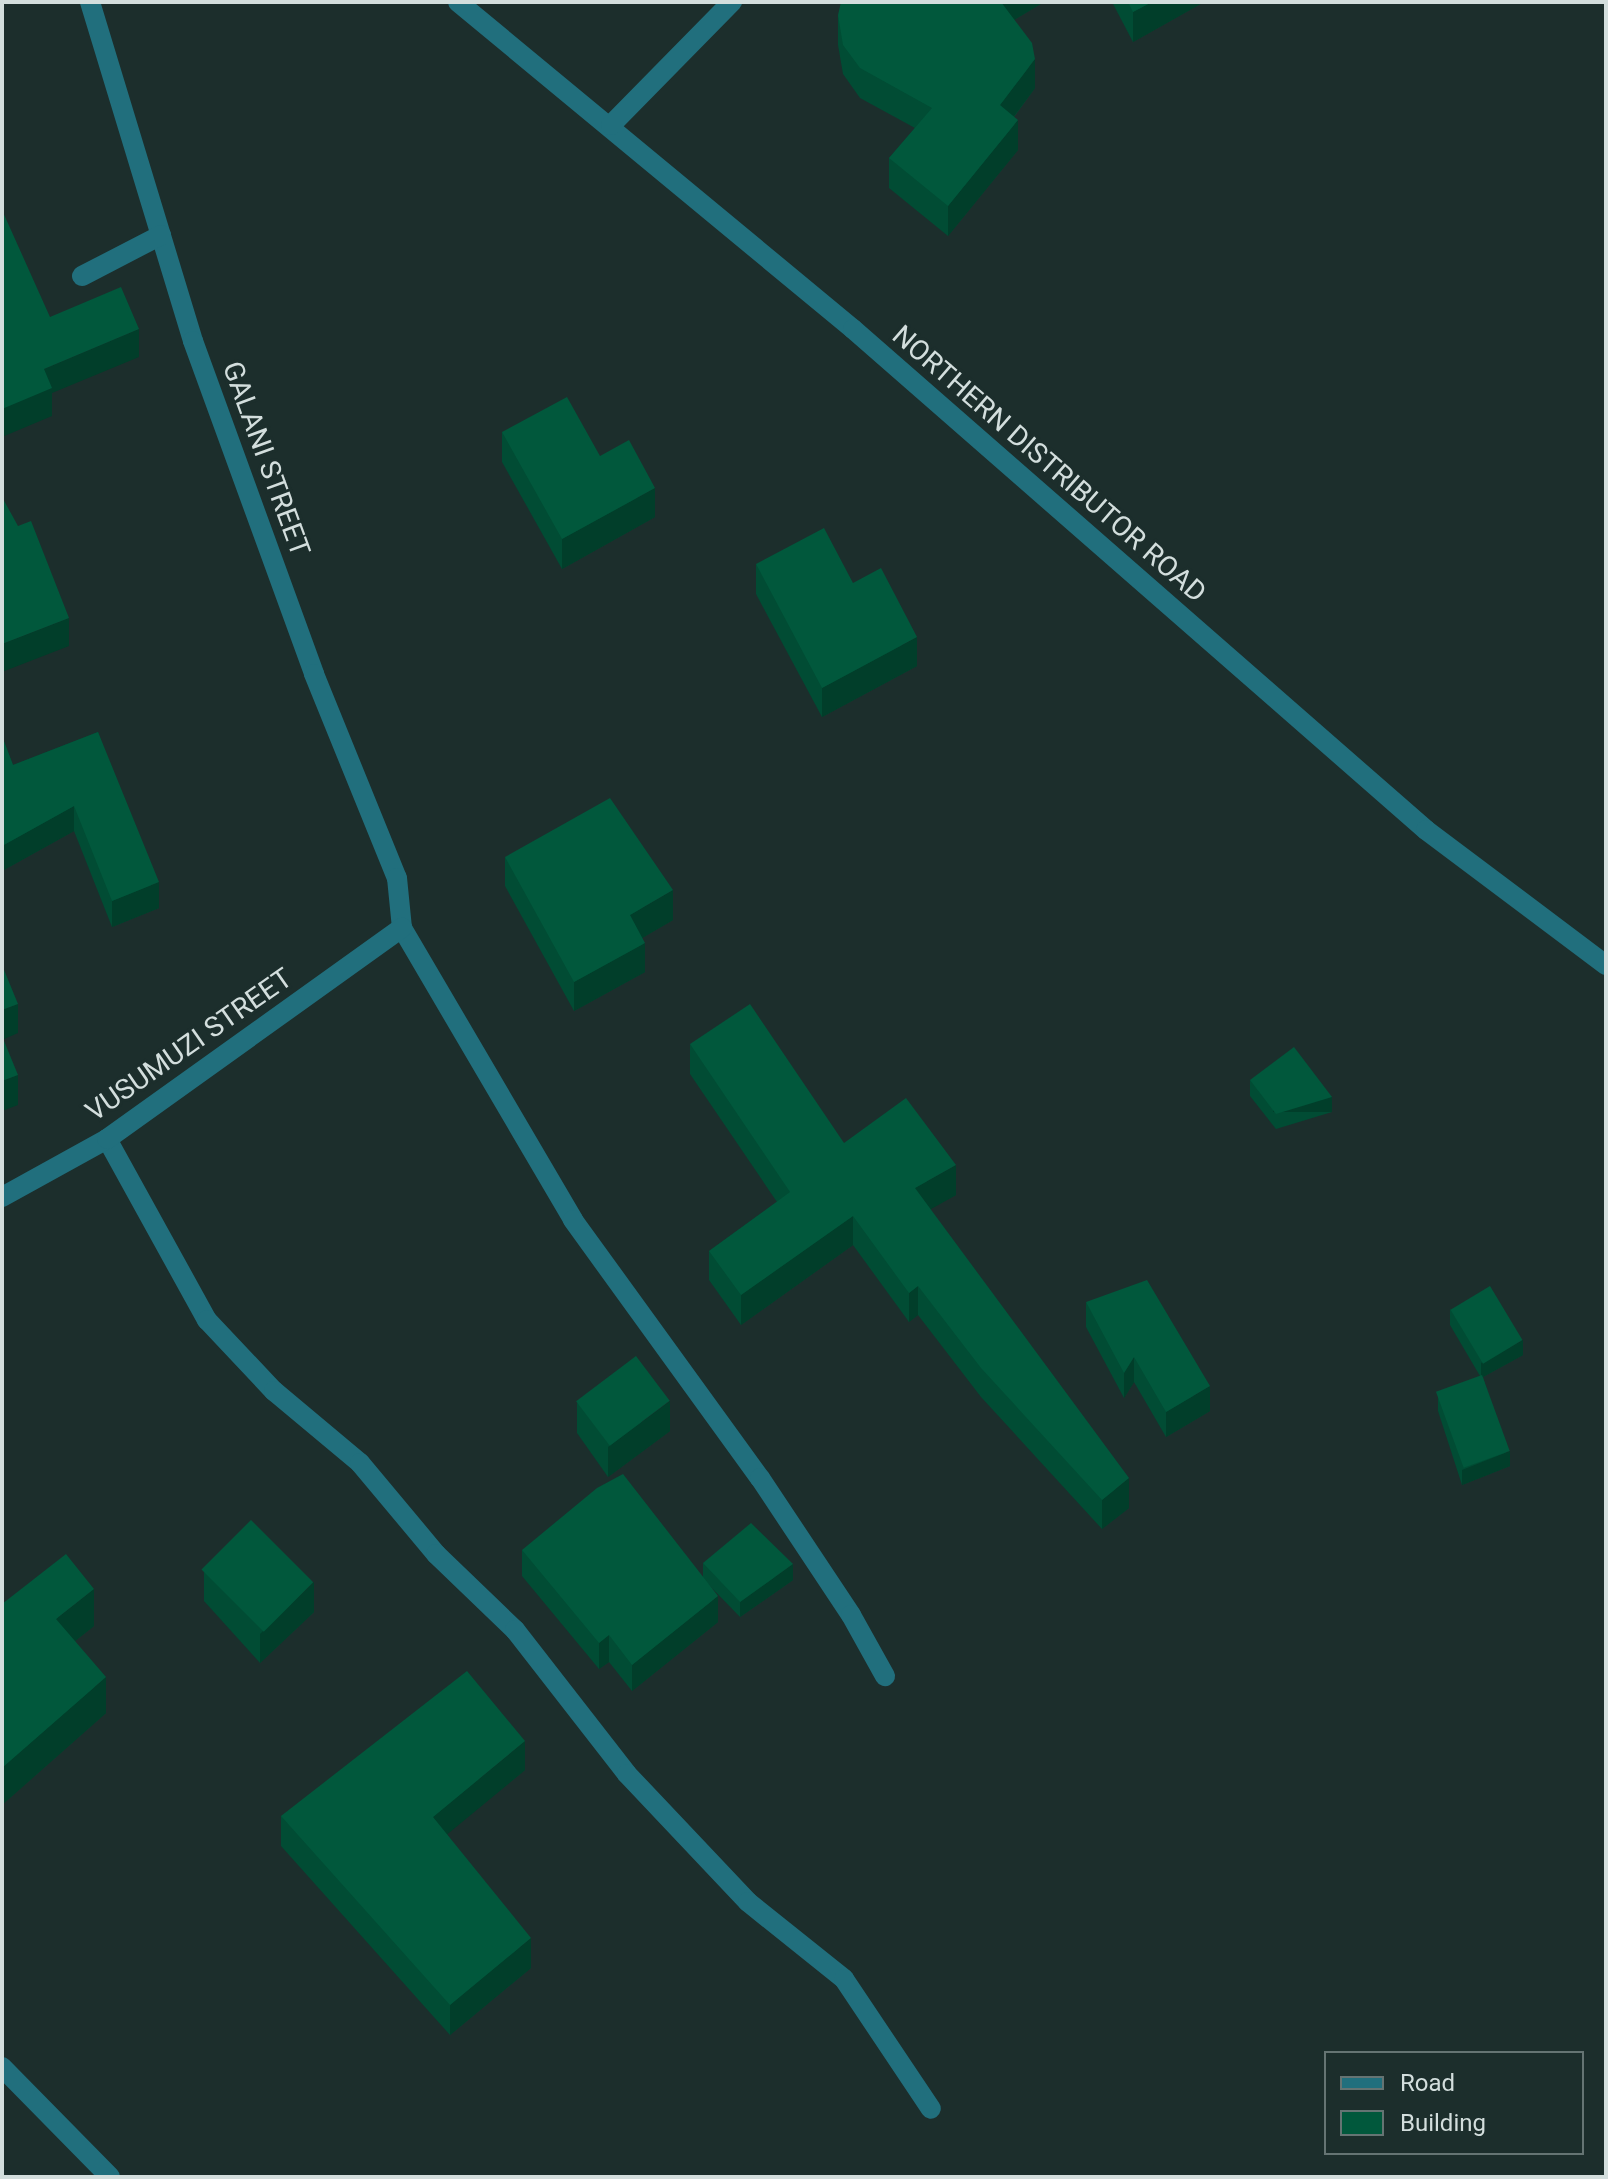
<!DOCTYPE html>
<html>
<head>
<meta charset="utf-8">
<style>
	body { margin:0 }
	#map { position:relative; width:1608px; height:2179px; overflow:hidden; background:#1c2e2c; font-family:Roboto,sans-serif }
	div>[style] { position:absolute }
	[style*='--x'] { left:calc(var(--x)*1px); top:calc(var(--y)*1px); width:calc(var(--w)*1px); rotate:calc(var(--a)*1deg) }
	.minor>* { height:20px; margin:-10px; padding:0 10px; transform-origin:10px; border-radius:10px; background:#216f7d }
	.wall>* { inset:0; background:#014c34 }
	.shaded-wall>* { inset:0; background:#013e2a; transform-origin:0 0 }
	.building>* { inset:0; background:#01583c; transform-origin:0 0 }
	span { translate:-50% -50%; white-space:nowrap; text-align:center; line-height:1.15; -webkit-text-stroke:6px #1c2e2c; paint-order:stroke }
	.street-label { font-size:28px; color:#d3dedd }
	.frame { position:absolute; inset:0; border:4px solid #d3dedd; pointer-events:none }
	.legend { position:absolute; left:1324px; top:2051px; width:260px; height:104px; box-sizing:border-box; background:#1c2e2c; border:2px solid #657473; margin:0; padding:10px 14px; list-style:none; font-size:24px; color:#d3dedd }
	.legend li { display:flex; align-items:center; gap:16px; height:40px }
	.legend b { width:40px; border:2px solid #657473 }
</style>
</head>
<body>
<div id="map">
	<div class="minor">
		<div style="--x:90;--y:2;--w:354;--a:73.1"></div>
		<div style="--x:193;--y:341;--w:354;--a:70"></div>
		<div style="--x:314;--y:674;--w:220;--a:67.9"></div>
		<div style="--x:397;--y:878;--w:50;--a:84.3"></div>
		<div style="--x:402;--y:928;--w:338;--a:59.6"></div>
		<div style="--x:573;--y:1220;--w:319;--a:54.1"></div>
		<div style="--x:760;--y:1478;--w:164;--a:56.4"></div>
		<div style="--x:851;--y:1615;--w:70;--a:60.9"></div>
		<div style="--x:458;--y:2;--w:513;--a:39.62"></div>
		<div style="--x:853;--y:329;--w:761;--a:41.16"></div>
		<div style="--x:1426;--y:830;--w:225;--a:36.9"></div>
		<div style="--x:611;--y:125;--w:173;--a:-45.5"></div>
		<div style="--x:82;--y:276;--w:89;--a:-27.4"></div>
		<div style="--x:107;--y:1139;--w:207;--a:61.1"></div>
		<div style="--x:207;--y:1320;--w:98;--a:46.7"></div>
		<div style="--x:274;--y:1391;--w:112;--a:39.9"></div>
		<div style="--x:360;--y:1463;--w:119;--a:50.1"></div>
		<div style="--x:436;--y:1554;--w:110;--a:43.9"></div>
		<div style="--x:515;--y:1630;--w:182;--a:52.1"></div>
		<div style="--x:627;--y:1774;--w:176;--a:46.6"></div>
		<div style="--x:748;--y:1902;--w:123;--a:38.7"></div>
		<div style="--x:844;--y:1979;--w:156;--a:56.2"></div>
		<div style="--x:2;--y:1197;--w:120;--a:-28.9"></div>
		<div style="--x:107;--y:1139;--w:363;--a:-35.6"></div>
		<div style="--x:2;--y:2067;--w:154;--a:45.5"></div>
	</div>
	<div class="wall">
		<div style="clip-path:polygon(1044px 2px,1014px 20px,1035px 88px,1014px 117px,1018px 150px,948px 236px,889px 188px,889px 158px,915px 128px,860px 98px,843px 74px,838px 45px,838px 15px)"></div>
		<div style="clip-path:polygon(1112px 2px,1204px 2px,1133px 42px)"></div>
		<div style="clip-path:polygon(502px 432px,600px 456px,655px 517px,562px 569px,502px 462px)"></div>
		<div style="clip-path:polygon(756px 564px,853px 583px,917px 666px,822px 717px,756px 594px)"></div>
		<div style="clip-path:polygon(98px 732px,159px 908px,112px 927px,74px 831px,2px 871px,2px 736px,13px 765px)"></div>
		<div style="clip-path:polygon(505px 857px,673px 920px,642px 938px,645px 972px,574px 1011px,505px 886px)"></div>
		<div style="clip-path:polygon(690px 1044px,844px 1143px,956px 1195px,930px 1209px,1129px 1508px,1102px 1529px,981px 1397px,918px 1315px,909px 1322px,853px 1245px,741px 1325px,709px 1280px,709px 1251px,777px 1202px,690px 1074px)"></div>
		<div style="clip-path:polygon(1250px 1080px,1332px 1112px,1276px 1129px,1250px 1096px)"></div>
		<div style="clip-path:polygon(1086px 1302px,1210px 1411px,1166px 1437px,1134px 1382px,1124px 1398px,1086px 1327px)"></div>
		<div style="clip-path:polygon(1450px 1309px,1523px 1355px,1483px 1377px,1510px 1466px,1462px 1485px,1438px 1411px,1438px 1396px,1480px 1376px,1450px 1325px)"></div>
		<div style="clip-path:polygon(577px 1403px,670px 1431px,608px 1477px,577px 1433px)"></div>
		<div style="clip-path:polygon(522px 1550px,703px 1578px,703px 1563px,793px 1580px,740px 1617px,707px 1583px,718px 1622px,632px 1691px,609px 1662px,599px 1669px,522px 1576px)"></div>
		<div style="clip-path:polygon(204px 1572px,314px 1612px,260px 1663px,204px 1601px)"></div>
		<div style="clip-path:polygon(2px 1604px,94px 1626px,75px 1641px,106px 1713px,3px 1804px)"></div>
		<div style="clip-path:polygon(525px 1770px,447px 1834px,531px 1968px,450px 2035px,281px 1846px,281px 1816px)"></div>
	</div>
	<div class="shaded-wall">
		<div style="clip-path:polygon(999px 2px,1044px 2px,999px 29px)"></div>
		<div style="clip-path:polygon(1152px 2px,1204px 2px,1133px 42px,1133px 12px)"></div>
		<div style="clip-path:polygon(1035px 59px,1035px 88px,1000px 135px,1000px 105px)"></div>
		<div style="clip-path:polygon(1018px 120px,1018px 150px,948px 236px,948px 206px)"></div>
		<div style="clip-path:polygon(139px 329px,139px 357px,52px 393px,52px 416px,2px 437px,2px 409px,44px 369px)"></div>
		<div style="clip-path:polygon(655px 488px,655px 517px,562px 569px,562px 539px)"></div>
		<div style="clip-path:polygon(69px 618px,69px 646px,2px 672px,2px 644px)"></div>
		<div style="clip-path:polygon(917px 637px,917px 666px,822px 717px,822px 688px)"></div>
		<div style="clip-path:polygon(74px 806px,74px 831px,2px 871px,2px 846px)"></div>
		<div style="clip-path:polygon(159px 882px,159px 908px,112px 927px,112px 901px)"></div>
		<div style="clip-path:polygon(673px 890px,673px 920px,630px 945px,630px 915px)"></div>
		<div style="clip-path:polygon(645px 943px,645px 972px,574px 1011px,574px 982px)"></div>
		<div style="clip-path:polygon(18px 1004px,18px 1033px,2px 1040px,2px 1010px)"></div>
		<div style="clip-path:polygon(18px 1075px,18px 1105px,2px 1111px,2px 1081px)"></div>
		<div style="left:1332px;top:1097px;width:15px;height:59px;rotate:90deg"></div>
		<div style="clip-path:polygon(956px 1165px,956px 1195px,915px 1218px,915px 1188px)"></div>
		<div style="clip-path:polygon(853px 1216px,853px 1245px,741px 1325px,741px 1295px)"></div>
		<div style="clip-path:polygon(918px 1286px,918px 1315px,909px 1322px,909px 1293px)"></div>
		<div style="clip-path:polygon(1523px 1340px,1523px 1355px,1481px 1378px,1481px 1363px)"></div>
		<div style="clip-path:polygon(1134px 1357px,1134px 1382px,1124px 1398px,1124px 1373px)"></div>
		<div style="clip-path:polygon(1210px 1386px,1210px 1411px,1166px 1437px,1166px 1412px)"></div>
		<div style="clip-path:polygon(670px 1401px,670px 1431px,608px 1477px,608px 1447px)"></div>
		<div style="clip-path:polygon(1510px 1451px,1510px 1466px,1462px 1485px,1462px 1470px)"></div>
		<div style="clip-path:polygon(1129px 1478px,1129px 1508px,1102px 1529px,1102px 1500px)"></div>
		<div style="clip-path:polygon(793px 1564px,793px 1580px,740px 1617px,740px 1602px)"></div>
		<div style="clip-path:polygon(314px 1582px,314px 1612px,260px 1663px,260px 1634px)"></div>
		<div style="clip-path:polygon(94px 1589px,94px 1626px,56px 1656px,56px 1619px)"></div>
		<div style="clip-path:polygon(718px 1596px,718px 1622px,632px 1691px,632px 1665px)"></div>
		<div style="clip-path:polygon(609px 1635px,609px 1662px,599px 1669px,599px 1643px)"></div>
		<div style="clip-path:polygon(106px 1677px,106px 1713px,3px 1804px,3px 1767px)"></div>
		<div style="clip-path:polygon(525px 1741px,525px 1770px,433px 1846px,433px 1817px)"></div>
		<div style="clip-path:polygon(531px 1938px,531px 1968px,450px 2035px,450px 2005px)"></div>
	</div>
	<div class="building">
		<div style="clip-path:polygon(841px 2px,1001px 2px,1032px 43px,1035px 59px,1000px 105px,1018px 120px,948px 206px,889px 158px,932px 108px,860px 68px,843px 45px,838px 15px)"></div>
		<div style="clip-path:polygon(1128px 2px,1152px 2px,1133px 12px)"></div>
		<div style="clip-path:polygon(2px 210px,50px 317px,121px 287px,139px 329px,44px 369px,52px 388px,2px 409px)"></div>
		<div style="clip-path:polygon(567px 397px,600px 456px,629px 440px,655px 488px,562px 539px,502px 432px)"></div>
		<div style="clip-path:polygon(2px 497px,18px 526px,31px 521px,69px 618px,2px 644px)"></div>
		<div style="clip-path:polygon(824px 528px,853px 583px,881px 568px,917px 637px,822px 688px,756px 564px)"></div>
		<div style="clip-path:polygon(98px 732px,159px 882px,112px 901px,74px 806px,2px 846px,2px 736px,13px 765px)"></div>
		<div style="clip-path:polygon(610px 798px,673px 890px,630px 915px,645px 943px,574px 982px,505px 857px)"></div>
		<div style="clip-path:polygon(2px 965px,18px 1004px,2px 1010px)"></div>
		<div style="clip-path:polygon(750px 1004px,844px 1143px,906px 1098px,956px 1165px,915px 1188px,1129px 1478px,1102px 1500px,981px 1368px,918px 1286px,909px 1293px,853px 1216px,741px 1295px,709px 1251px,790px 1192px,690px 1044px)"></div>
		<div style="clip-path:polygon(2px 1036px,18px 1075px,2px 1081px)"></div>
		<div style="clip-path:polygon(1294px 1047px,1332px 1097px,1276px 1114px,1250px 1080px)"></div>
		<div style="clip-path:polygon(1147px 1280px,1210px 1386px,1166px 1412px,1134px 1357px,1124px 1373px,1086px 1302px)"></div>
		<div style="left:1490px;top:1286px;width:63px;height:46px;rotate:59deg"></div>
		<div style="left:636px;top:1356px;width:56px;height:75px;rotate:53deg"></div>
		<div style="left:1482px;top:1375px;width:81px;height:49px;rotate:70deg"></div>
		<div style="clip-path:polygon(623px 1474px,718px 1596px,632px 1665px,609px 1635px,599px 1643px,522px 1550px,597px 1488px)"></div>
		<div style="left:251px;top:1520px;width:88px;height:70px;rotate:45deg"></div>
		<div style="clip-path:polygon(751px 1523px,793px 1564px,740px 1602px,703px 1563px)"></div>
		<div style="clip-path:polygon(66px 1554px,94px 1589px,56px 1619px,106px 1677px,3px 1767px,2px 1604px)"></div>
		<div style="clip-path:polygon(467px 1671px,525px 1741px,433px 1817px,531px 1938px,450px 2005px,281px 1816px)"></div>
	</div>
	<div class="street-label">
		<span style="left:266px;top:459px;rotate:70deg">GALANI STREET</span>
		<span style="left:1049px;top:464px;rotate:41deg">NORTHERN DISTRIBUTOR ROAD</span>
		<span style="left:189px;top:1045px;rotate:-35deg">VUSUMUZI STREET</span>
	</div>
	<div class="frame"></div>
	<ul class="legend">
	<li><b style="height:10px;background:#216f7d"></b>Road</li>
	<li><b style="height:22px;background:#01583c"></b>Building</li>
	</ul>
</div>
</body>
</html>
